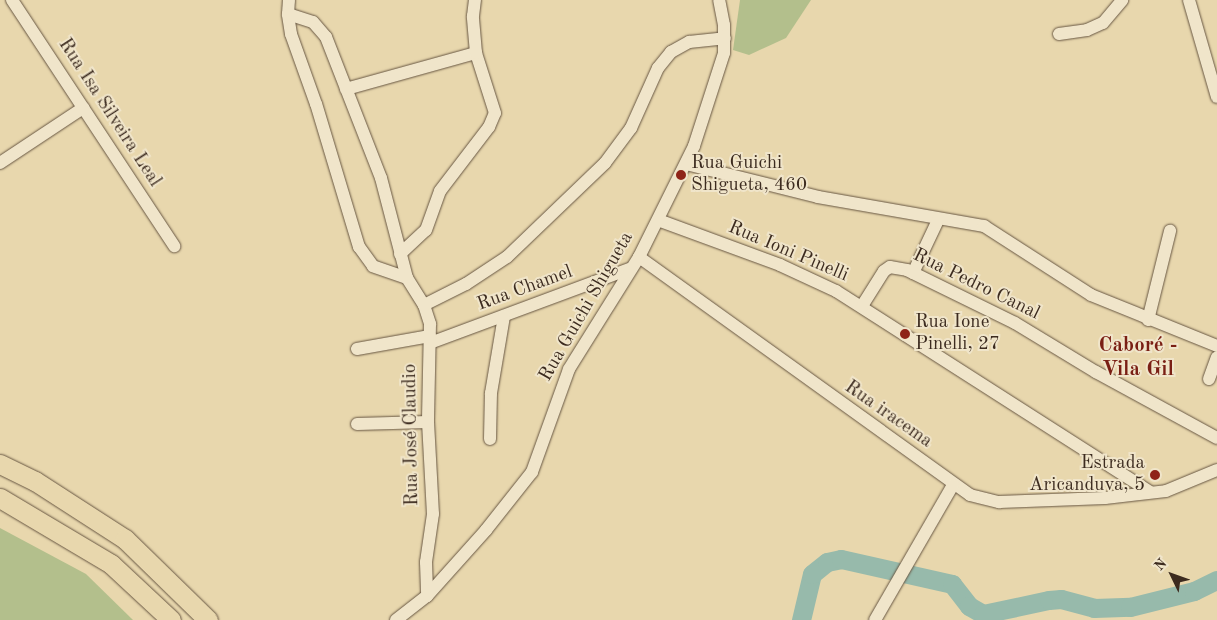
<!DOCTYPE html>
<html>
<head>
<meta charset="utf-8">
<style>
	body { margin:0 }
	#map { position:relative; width:1217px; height:620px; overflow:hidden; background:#e8d7ad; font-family:"Old Standard TT",serif }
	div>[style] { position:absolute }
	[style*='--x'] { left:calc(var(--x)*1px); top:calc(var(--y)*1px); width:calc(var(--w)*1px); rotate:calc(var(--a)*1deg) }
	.green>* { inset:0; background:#b3bf8c }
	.river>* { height:19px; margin:-9.5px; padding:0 9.5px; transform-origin:9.5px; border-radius:9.5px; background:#97baab }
	.roads { filter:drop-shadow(0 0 1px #675642) drop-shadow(0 0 1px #675642) }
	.minor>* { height:12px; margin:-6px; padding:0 6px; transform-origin:6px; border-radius:6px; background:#f0e5ca }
	.highway>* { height:19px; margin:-9.5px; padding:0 9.5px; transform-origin:9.5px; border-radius:9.5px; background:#e8d7ad }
	.dots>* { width:14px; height:14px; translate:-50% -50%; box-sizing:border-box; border:2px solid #f0e5ca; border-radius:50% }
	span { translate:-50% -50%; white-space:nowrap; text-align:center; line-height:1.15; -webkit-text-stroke:4px #f0e5ca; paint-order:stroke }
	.street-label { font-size:19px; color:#3c2b1f }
	.poi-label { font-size:19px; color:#3c2b1f }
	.left { translate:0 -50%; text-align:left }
	.right { translate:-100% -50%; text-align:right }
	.quarter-label { font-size:21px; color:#7a1f14; font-weight:700 }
	.north { position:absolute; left:1147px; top:550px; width:50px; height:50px; -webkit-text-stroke:4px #f0e5ca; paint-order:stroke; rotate:312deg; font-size:14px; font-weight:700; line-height:20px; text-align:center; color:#3c2b1f }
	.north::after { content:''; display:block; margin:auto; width:18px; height:22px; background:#3c2b1f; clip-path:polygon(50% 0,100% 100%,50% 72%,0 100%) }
</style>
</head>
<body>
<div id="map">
	<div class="green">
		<div style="clip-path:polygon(740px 0,811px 0,786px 38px,749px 55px,733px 50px)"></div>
		<div style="clip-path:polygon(0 528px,86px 574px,133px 620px,0 620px)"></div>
	</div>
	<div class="river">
		<div style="--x:801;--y:620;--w:47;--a:-76.6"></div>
		<div style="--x:812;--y:574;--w:19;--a:-39"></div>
		<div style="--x:827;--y:562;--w:14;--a:-12"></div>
		<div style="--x:841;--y:559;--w:114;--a:12.7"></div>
		<div style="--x:952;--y:584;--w:28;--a:52"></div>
		<div style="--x:969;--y:606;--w:16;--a:30"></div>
		<div style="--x:983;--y:614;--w:67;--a:-12"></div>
		<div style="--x:1049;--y:600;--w:12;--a:-5"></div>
		<div style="--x:1061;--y:599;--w:34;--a:15"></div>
		<div style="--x:1094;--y:608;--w:36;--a:-2"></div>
		<div style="--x:1130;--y:607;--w:66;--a:-14"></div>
		<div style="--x:1194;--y:591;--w:25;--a:-26"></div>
	</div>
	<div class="roads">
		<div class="minor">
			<div style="--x:12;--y:0;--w:295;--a:56.6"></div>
			<div style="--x:1189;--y:0;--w:101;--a:73.9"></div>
			<div style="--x:288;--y:14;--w:14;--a:-86"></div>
			<div style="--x:1059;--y:34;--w:28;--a:-8"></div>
			<div style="--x:1087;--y:30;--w:17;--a:-24"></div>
			<div style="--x:1103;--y:23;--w:30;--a:-50"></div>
			<div style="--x:346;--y:89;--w:135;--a:-15.5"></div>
			<div style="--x:0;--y:163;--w:100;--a:-33.5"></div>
			<div style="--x:686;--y:164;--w:136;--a:14"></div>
			<div style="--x:818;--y:197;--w:169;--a:9.9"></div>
			<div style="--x:984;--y:226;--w:127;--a:32.8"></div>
			<div style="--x:1091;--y:295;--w:136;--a:22"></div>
			<div style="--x:658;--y:220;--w:130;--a:20.2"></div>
			<div style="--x:780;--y:265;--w:62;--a:24.9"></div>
			<div style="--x:836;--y:291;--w:373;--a:32.6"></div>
			<div style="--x:400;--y:254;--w:35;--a:-43"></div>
			<div style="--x:426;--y:230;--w:41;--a:-70.3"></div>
			<div style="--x:440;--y:191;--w:81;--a:-52.6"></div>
			<div style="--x:489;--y:127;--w:15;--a:-67"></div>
			<div style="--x:495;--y:113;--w:63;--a:-107.6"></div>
			<div style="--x:476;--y:53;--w:37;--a:-95"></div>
			<div style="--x:473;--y:16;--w:16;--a:-83"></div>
			<div style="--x:639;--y:257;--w:408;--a:35.7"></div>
			<div style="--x:970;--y:495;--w:30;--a:14"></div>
			<div style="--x:999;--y:502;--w:106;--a:-2.2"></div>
			<div style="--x:1105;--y:498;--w:61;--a:-6.5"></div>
			<div style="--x:1166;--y:491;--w:55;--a:-22.4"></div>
			<div style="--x:913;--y:273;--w:59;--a:-64.7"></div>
			<div style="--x:407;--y:278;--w:36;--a:-161"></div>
			<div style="--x:373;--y:266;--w:24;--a:-126"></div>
			<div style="--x:359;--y:247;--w:149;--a:-106.7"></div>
			<div style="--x:316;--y:104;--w:74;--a:-109.7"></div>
			<div style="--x:291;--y:34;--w:20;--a:-99"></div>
			<div style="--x:288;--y:14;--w:26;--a:18"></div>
			<div style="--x:313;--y:22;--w:20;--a:49"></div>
			<div style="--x:326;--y:37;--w:151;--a:68.7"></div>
			<div style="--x:381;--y:178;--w:103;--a:75.4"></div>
			<div style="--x:407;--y:278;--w:32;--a:58"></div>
			<div style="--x:424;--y:305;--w:20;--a:72"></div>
			<div style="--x:430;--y:324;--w:98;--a:91.2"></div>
			<div style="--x:428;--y:422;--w:92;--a:86.9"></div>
			<div style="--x:433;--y:514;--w:49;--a:98.3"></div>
			<div style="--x:426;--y:562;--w:34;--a:88"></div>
			<div style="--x:424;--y:305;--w:47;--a:-26.6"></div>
			<div style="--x:466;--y:284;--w:49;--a:-33.4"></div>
			<div style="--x:507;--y:257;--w:136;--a:-43.8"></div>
			<div style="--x:605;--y:163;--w:44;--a:-53.4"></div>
			<div style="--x:631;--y:128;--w:66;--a:-65.8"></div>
			<div style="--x:658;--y:68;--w:21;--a:-51"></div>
			<div style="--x:671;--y:52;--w:21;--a:-29"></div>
			<div style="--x:689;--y:42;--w:36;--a:-6"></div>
			<div style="--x:862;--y:306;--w:41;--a:-57.8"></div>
			<div style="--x:884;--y:271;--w:7;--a:-34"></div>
			<div style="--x:890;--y:267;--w:17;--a:10"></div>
			<div style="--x:907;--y:270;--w:120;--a:26.1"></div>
			<div style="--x:1015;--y:323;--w:95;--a:31.2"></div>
			<div style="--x:1096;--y:372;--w:138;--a:28.6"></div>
			<div style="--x:1148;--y:320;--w:92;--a:-76.1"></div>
			<div style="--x:430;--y:343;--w:215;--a:-20.4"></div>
			<div style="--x:357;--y:349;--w:74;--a:-10.1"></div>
			<div style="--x:1209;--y:379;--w:23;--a:-70"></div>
			<div style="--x:357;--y:424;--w:71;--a:-1.6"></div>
			<div style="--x:490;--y:439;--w:46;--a:-88.8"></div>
			<div style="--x:491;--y:393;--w:78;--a:-80.4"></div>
			<div style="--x:396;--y:620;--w:39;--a:-38"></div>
			<div style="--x:427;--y:596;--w:89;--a:-48.2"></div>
			<div style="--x:486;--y:530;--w:74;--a:-51.6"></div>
			<div style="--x:532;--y:472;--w:109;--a:-70.2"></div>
			<div style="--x:569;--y:369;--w:132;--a:-58"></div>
			<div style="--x:639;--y:257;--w:124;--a:-63.6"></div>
			<div style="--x:694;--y:146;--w:98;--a:-72.1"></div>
			<div style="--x:724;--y:53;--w:28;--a:-90"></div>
			<div style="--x:724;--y:25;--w:25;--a:-101"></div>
			<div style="--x:875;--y:620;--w:156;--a:-60"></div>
		</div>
		<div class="highway">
			<div style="--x:0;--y:464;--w:39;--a:26"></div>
			<div style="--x:35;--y:481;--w:107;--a:32.8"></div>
			<div style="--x:125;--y:539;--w:116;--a:44.3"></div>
			<div style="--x:0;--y:498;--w:129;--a:30.7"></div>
			<div style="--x:111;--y:564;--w:82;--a:43"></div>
		</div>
	</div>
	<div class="dots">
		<div style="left:681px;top:175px;background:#8f2418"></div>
		<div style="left:905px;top:334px;background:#8f2418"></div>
		<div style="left:1155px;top:475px;background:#8f2418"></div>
	</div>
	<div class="street-label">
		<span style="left:109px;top:113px;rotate:57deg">Rua Isa Silveira Leal</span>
		<span style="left:788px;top:252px;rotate:23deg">Rua Ioni Pinelli</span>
		<span style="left:976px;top:285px;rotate:26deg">Rua Pedro Canal</span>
		<span style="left:525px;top:289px;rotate:-20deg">Rua Chamel</span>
		<span style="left:587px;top:307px;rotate:-60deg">Rua Guichi Shigueta</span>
		<span style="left:888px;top:415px;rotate:35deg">Rua iracema</span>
		<span style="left:412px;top:435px;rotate:-91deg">Rua José Claudio</span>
	</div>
	<div class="poi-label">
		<span class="left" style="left:691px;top:175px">Rua Guichi<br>Shigueta, 460</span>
		<span class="left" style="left:915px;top:334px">Rua Ione<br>Pinelli, 27</span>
		<span class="right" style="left:1145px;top:475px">Estrada<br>Aricanduva, 5</span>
	</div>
	<div class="quarter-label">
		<span style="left:1138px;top:358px">Caboré -<br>Vila Gil</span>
	</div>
	<div class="north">N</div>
</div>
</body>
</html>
